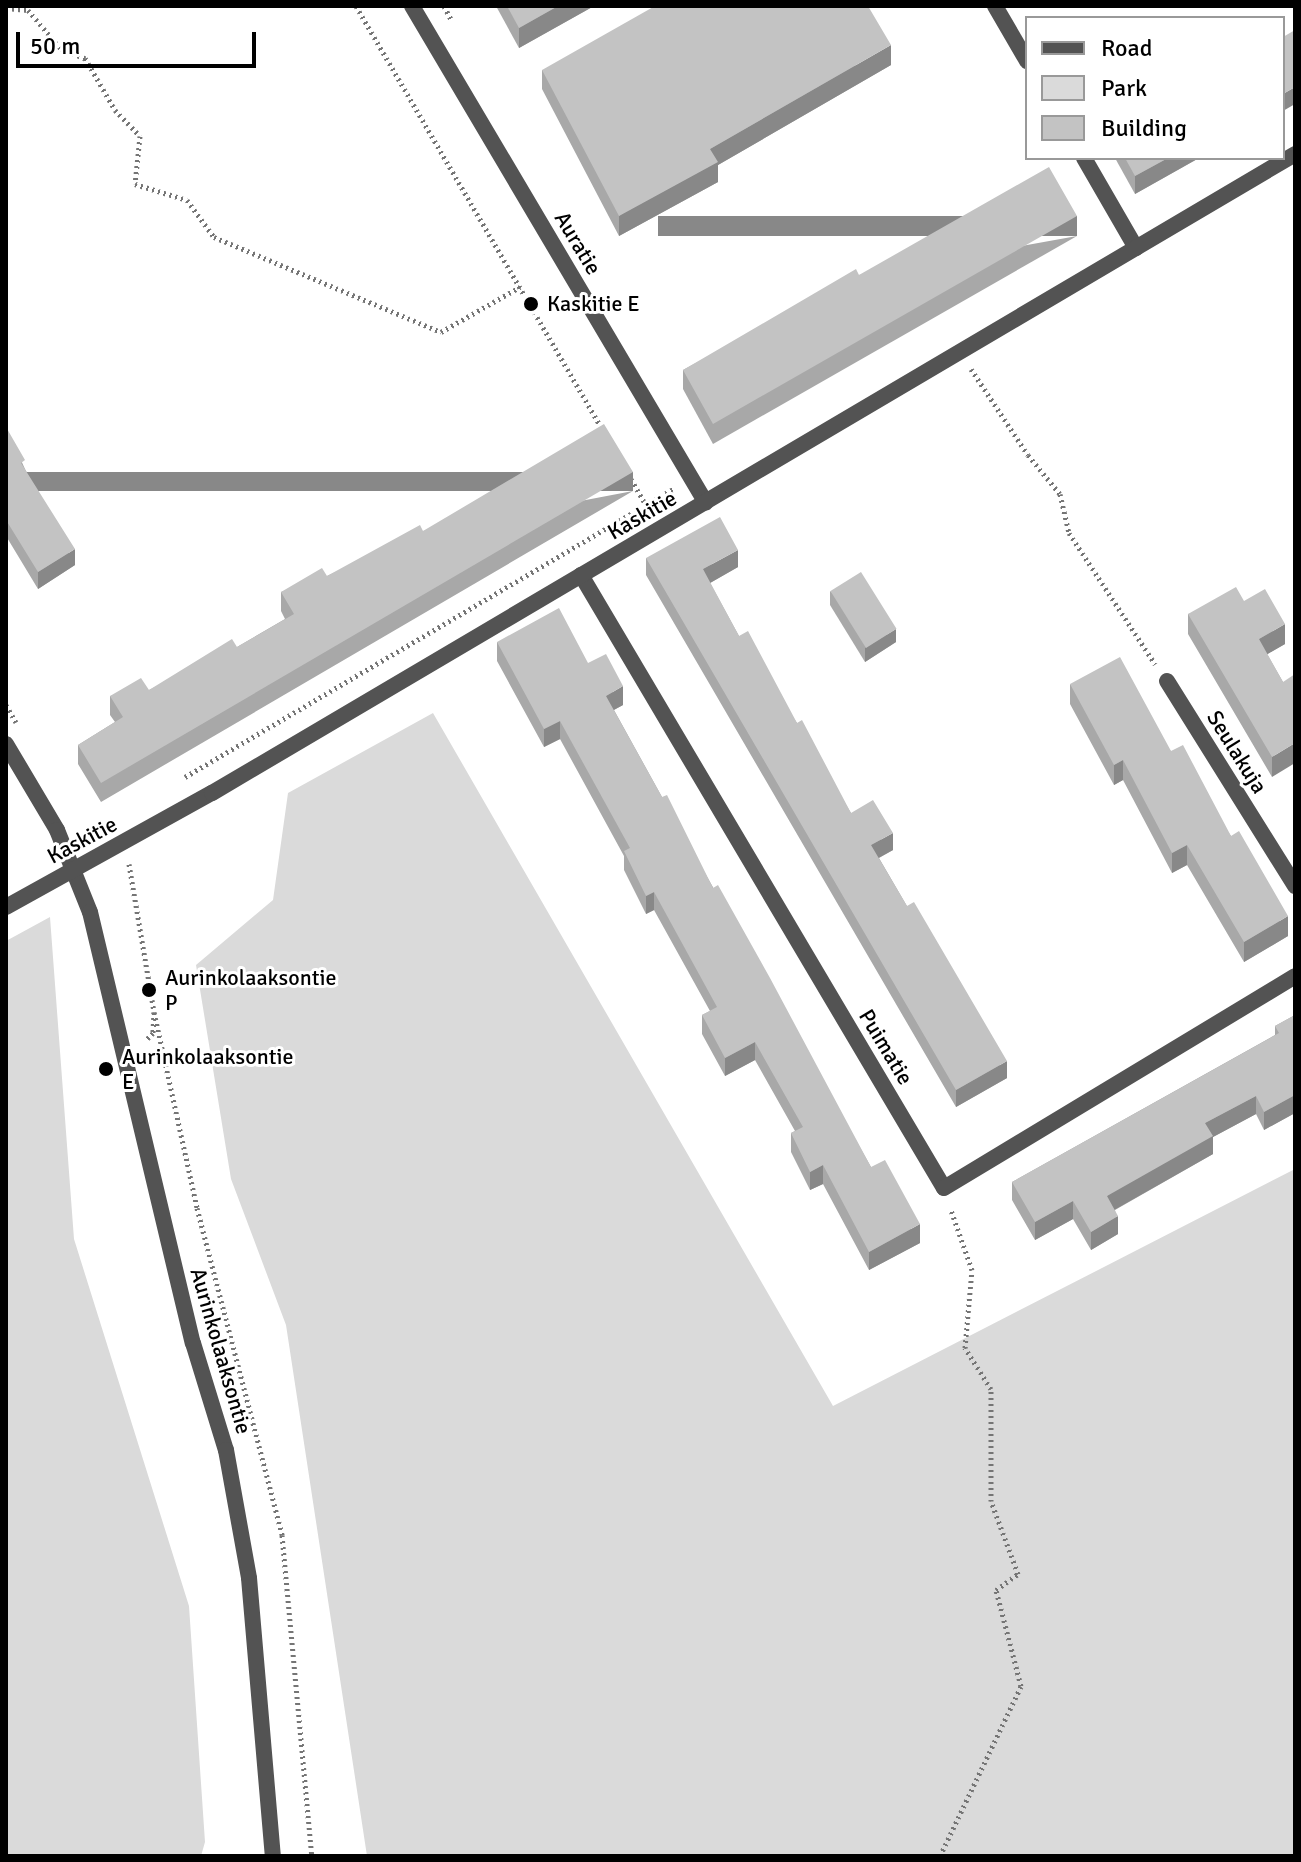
<!DOCTYPE html>
<html>
<head>
<meta charset="utf-8">
<style>
	body { margin:0 }
	#map { position:relative; width:1301px; height:1862px; overflow:hidden; background:#fff; font-family:Signika,sans-serif }
	div>[style] { position:absolute }
	[style*='--x'] { left:calc(var(--x)*1px); top:calc(var(--y)*1px); width:calc(var(--w)*1px); rotate:calc(var(--a)*1deg) }
	.green>* { inset:0; background:#dadada }
	.path>* { height:5px; margin-top:-2.5px; transform-origin:0; background:repeating-linear-gradient(90deg,#757575 0 2px,transparent 0 6px) }
	.street>* { height:16px; margin:-8px; padding:0 8px; transform-origin:8px; border-radius:8px; background:#535353 }
	.wall>* { inset:0; background:#a8a8a8 }
	.shaded-wall>* { inset:0; background:#888; transform-origin:0 0 }
	.building>* { inset:0; background:#c3c3c3; transform-origin:0 0 }
	.dots>* { width:22px; height:22px; translate:-50% -50%; box-sizing:border-box; border:4px solid #fff; border-radius:50% }
	span { translate:-50% -50%; white-space:nowrap; text-align:center; line-height:1.15; -webkit-text-stroke:6px #fff; paint-order:stroke }
	.street-label { font-size:22px; color:#000 }
	.poi-label { font-size:22px; color:#000 }
	.left { translate:0 -50%; text-align:left }
	.frame { position:absolute; inset:0; border:8px solid #000; pointer-events:none }
	.legend { position:absolute; left:1025px; top:16px; width:260px; height:144px; box-sizing:border-box; background:#fff; border:2px solid #999; margin:0; padding:10px 14px; list-style:none; font-size:24px; color:#000 }
	.legend li { display:flex; align-items:center; gap:16px; height:40px }
	.legend b { width:40px; border:2px solid #999 }
	.scale { position:absolute; left:16px; top:32px; width:240px; height:36px; box-sizing:border-box; border:4px solid #000; border-top:0; padding-left:10px; font-size:24px; line-height:28px; white-space:nowrap; color:#000; -webkit-text-stroke:6px #fff; paint-order:stroke }
</style>
</head>
<body>
<div id="map">
	<div class="green">
		<div style="clip-path:polygon(433px 713px,833px 1406px,1295px 1169px,1295px 1856px,367px 1856px,286px 1325px,231px 1179px,196px 965px,273px 900px,288px 793px)"></div>
		<div style="clip-path:polygon(50px 917px,74px 1239px,189px 1606px,205px 1842px,201px 1856px,6px 1856px,6px 941px)"></div>
	</div>
	<div class="path">
		<div style="--x:356;--y:6;--w:488;--a:59.8"></div>
		<div style="--x:444;--y:6;--w:15;--a:62"></div>
		<div style="--x:6;--y:8;--w:22;--a:5"></div>
		<div style="--x:28;--y:10;--w:51;--a:49.8"></div>
		<div style="--x:61;--y:49;--w:26;--a:21"></div>
		<div style="--x:85;--y:58;--w:60;--a:60"></div>
		<div style="--x:115;--y:110;--w:36;--a:46"></div>
		<div style="--x:140;--y:136;--w:48;--a:95.9"></div>
		<div style="--x:135;--y:184;--w:54;--a:17.1"></div>
		<div style="--x:187;--y:200;--w:46;--a:53.9"></div>
		<div style="--x:214;--y:237;--w:246;--a:22.7"></div>
		<div style="--x:441;--y:332;--w:91;--a:-29.7"></div>
		<div style="--x:971;--y:369;--w:103;--a:56.5"></div>
		<div style="--x:1028;--y:455;--w:50;--a:50.6"></div>
		<div style="--x:1060;--y:494;--w:40;--a:77"></div>
		<div style="--x:1069;--y:533;--w:157;--a:56.7"></div>
		<div style="--x:631;--y:479;--w:30;--a:60"></div>
		<div style="--x:6;--y:705;--w:20;--a:60"></div>
		<div style="--x:185;--y:777;--w:567;--a:-30.55"></div>
		<div style="--x:129;--y:864;--w:150;--a:80.4"></div>
		<div style="--x:154;--y:1012;--w:21;--a:93"></div>
		<div style="--x:153;--y:1033;--w:11;--a:135"></div>
		<div style="--x:154;--y:1012;--w:201;--a:77.6"></div>
		<div style="--x:197;--y:1208;--w:338;--a:75.4"></div>
		<div style="--x:282;--y:1535;--w:322;--a:84.7"></div>
		<div style="--x:940;--y:1856;--w:188;--a:-64.5"></div>
		<div style="--x:1021;--y:1686;--w:99;--a:-104.6"></div>
		<div style="--x:996;--y:1590;--w:27;--a:-36"></div>
		<div style="--x:1018;--y:1574;--w:78;--a:-110.3"></div>
		<div style="--x:991;--y:1501;--w:112;--a:-90"></div>
		<div style="--x:991;--y:1389;--w:49;--a:-122.4"></div>
		<div style="--x:965;--y:1348;--w:78;--a:-84.9"></div>
		<div style="--x:972;--y:1270;--w:64;--a:-109.3"></div>
	</div>
	<div class="street">
		<div style="--x:412;--y:6;--w:577;--a:59.39"></div>
		<div style="--x:995;--y:6;--w:64;--a:59.8"></div>
		<div style="--x:1084;--y:158;--w:104;--a:60"></div>
		<div style="--x:581;--y:575;--w:712;--a:59.37"></div>
		<div style="--x:944;--y:1188;--w:410;--a:-31.1"></div>
		<div style="--x:1167;--y:681;--w:242;--a:58"></div>
		<div style="--x:6;--y:744;--w:100;--a:59.3"></div>
		<div style="--x:57;--y:830;--w:88;--a:68.1"></div>
		<div style="--x:90;--y:912;--w:443;--a:76.6"></div>
		<div style="--x:193;--y:1343;--w:112;--a:72.9"></div>
		<div style="--x:226;--y:1450;--w:130;--a:79.8"></div>
		<div style="--x:249;--y:1578;--w:279;--a:85.1"></div>
		<div style="--x:6;--y:907;--w:235;--a:-29"></div>
		<div style="--x:212;--y:793;--w:1257;--a:-30.54"></div>
	</div>
	<div class="wall">
		<div style="clip-path:polygon(496px 6px,594px 6px,519px 48px)"></div>
		<div style="clip-path:polygon(891px 65px,718px 165px,718px 182px,619px 236px,542px 89px,542px 70px)"></div>
		<div style="clip-path:polygon(1115px 158px,1199px 158px,1135px 194px)"></div>
		<div style="clip-path:polygon(1077px 236px,713px 444px,683px 389px,683px 370px,859px 275px)"></div>
		<div style="clip-path:polygon(6px 427px,25px 469px,75px 565px,38px 589px,6px 536px)"></div>
		<div style="clip-path:polygon(633px 491px,101px 802px,78px 764px,78px 745px,115px 722px,110px 715px,110px 696px,149px 690px,237px 647px,285px 619px,281px 611px,281px 592px,327px 576px,423px 531px)"></div>
		<div style="clip-path:polygon(646px 558px,738px 567px,710px 583px,739px 636px,797px 723px,851px 813px,893px 850px,879px 858px,1007px 1078px,956px 1107px,646px 575px)"></div>
		<div style="clip-path:polygon(830px 591px,896px 642px,865px 662px,830px 605px)"></div>
		<div style="clip-path:polygon(1244px 601px,1285px 644px,1267px 654px,1283px 682px,1272px 777px,1188px 634px,1188px 614px)"></div>
		<div style="clip-path:polygon(497px 642px,588px 663px,623px 705px,614px 710px,662px 797px,871px 1167px,920px 1243px,869px 1270px,823px 1184px,810px 1190px,791px 1152px,791px 1133px,795px 1131px,755px 1060px,725px 1076px,702px 1034px,702px 1015px,710px 1011px,654px 910px,646px 914px,624px 870px,624px 856px,560px 739px,544px 747px,497px 661px)"></div>
		<div style="clip-path:polygon(1070px 684px,1171px 751px,1231px 836px,1288px 936px,1244px 962px,1187px 865px,1172px 873px,1123px 780px,1114px 785px,1070px 704px)"></div>
		<div style="clip-path:polygon(1295px 1015px,1295px 1113px,1264px 1130px,1256px 1114px,1213px 1137px,1213px 1154px,1115px 1210px,1118px 1234px,1091px 1250px,1073px 1219px,1035px 1240px,1012px 1200px,1012px 1182px,1275px 1035px,1275px 1026px)"></div>
	</div>
	<div class="shaded-wall">
		<div style="clip-path:polygon(558px 6px,594px 6px,519px 48px,519px 28px)"></div>
		<div style="clip-path:polygon(891px 45px,891px 65px,718px 165px,718px 182px,619px 236px,619px 216px,710px 149px)"></div>
		<div style="clip-path:polygon(1295px 87px,1295px 104px,1283px 111px,1283px 94px)"></div>
		<div style="clip-path:polygon(1168px 158px,1199px 158px,1135px 194px,1135px 176px)"></div>
		<div style="left:1077px;top:216px;width:20px;height:419px;rotate:90deg"></div>
		<div style="left:633px;top:472px;width:19px;height:616px;rotate:90deg"></div>
		<div style="clip-path:polygon(75px 549px,75px 565px,38px 589px,38px 572px)"></div>
		<div style="clip-path:polygon(738px 550px,738px 567px,703px 587px,703px 569px)"></div>
		<div style="clip-path:polygon(1285px 624px,1285px 644px,1259px 659px,1259px 639px)"></div>
		<div style="clip-path:polygon(896px 629px,896px 642px,865px 662px,865px 648px)"></div>
		<div style="clip-path:polygon(623px 686px,623px 705px,606px 714px,606px 696px)"></div>
		<div style="clip-path:polygon(560px 721px,560px 739px,544px 747px,544px 729px)"></div>
		<div style="clip-path:polygon(1295px 743px,1295px 763px,1272px 777px,1272px 757px)"></div>
		<div style="clip-path:polygon(1123px 760px,1123px 780px,1114px 785px,1114px 765px)"></div>
		<div style="clip-path:polygon(893px 833px,893px 850px,871px 862px,871px 845px)"></div>
		<div style="clip-path:polygon(1187px 845px,1187px 865px,1172px 873px,1172px 853px)"></div>
		<div style="clip-path:polygon(654px 892px,654px 910px,646px 914px,646px 896px)"></div>
		<div style="clip-path:polygon(1288px 916px,1288px 936px,1244px 962px,1244px 942px)"></div>
		<div style="clip-path:polygon(755px 1042px,755px 1060px,725px 1076px,725px 1058px)"></div>
		<div style="clip-path:polygon(1007px 1061px,1007px 1078px,956px 1107px,956px 1090px)"></div>
		<div style="clip-path:polygon(1295px 1095px,1295px 1113px,1264px 1130px,1264px 1112px)"></div>
		<div style="clip-path:polygon(1256px 1096px,1256px 1114px,1213px 1137px,1213px 1154px,1107px 1214px,1107px 1196px,1205px 1123px)"></div>
		<div style="clip-path:polygon(823px 1165px,823px 1184px,810px 1190px,810px 1172px)"></div>
		<div style="clip-path:polygon(1073px 1201px,1073px 1219px,1035px 1240px,1035px 1222px)"></div>
		<div style="clip-path:polygon(1118px 1216px,1118px 1234px,1091px 1250px,1091px 1232px)"></div>
		<div style="clip-path:polygon(920px 1224px,920px 1243px,869px 1270px,869px 1252px)"></div>
	</div>
	<div class="building">
		<div style="clip-path:polygon(507px 6px,558px 6px,519px 28px)"></div>
		<div style="clip-path:polygon(655px 6px,868px 6px,891px 45px,710px 149px,718px 162px,619px 216px,542px 70px)"></div>
		<div style="clip-path:polygon(1295px 30px,1295px 87px,1283px 94px,1283px 37px)"></div>
		<div style="clip-path:polygon(1125px 158px,1168px 158px,1135px 176px)"></div>
		<div style="clip-path:polygon(1049px 167px,1077px 216px,713px 424px,683px 370px,856px 269px,859px 275px)"></div>
		<div style="clip-path:polygon(604px 424px,633px 472px,101px 783px,78px 745px,123px 717px,110px 696px,141px 678px,149px 690px,232px 639px,237px 647px,294px 614px,281px 592px,322px 568px,327px 576px,420px 525px,423px 531px)"></div>
		<div style="clip-path:polygon(6px 427px,25px 460px,21px 463px,75px 549px,38px 572px,6px 520px)"></div>
		<div style="clip-path:polygon(720px 517px,738px 550px,703px 569px,739px 636px,748px 631px,797px 723px,802px 720px,851px 813px,873px 800px,893px 833px,871px 845px,907px 906px,914px 902px,1007px 1061px,956px 1090px,646px 558px)"></div>
		<div style="left:861px;top:572px;width:67px;height:36px;rotate:58deg"></div>
		<div style="clip-path:polygon(1236px 587px,1244px 601px,1265px 589px,1285px 624px,1259px 639px,1283px 682px,1295px 674px,1295px 743px,1272px 757px,1188px 614px)"></div>
		<div style="clip-path:polygon(559px 608px,588px 663px,606px 654px,623px 686px,606px 696px,662px 797px,667px 795px,713px 888px,718px 885px,770px 978px,871px 1167px,885px 1160px,920px 1224px,869px 1252px,823px 1165px,810px 1172px,791px 1133px,803px 1127px,755px 1042px,725px 1058px,702px 1015px,717px 1007px,654px 892px,646px 896px,624px 851px,630px 848px,560px 721px,544px 729px,497px 642px)"></div>
		<div style="clip-path:polygon(1120px 657px,1171px 751px,1183px 745px,1231px 836px,1239px 831px,1288px 916px,1244px 942px,1187px 845px,1172px 853px,1123px 760px,1114px 765px,1070px 684px)"></div>
		<div style="clip-path:polygon(1295px 1015px,1295px 1095px,1264px 1112px,1256px 1096px,1205px 1123px,1213px 1136px,1107px 1196px,1118px 1216px,1091px 1232px,1073px 1201px,1035px 1222px,1012px 1182px,1279px 1033px,1275px 1026px)"></div>
	</div>
	<div class="dots">
		<div style="left:531px;top:304px;background:#000"></div>
		<div style="left:149px;top:990px;background:#000"></div>
		<div style="left:106px;top:1069px;background:#000"></div>
	</div>
	<div class="street-label">
		<span style="left:578px;top:243px;rotate:59deg">Auratie</span>
		<span style="left:642px;top:515px;rotate:-30deg">Kaskitie</span>
		<span style="left:1237px;top:752px;rotate:58deg">Seulakuja</span>
		<span style="left:82px;top:840px;rotate:-28deg">Kaskitie</span>
		<span style="left:886px;top:1047px;rotate:59deg">Puimatie</span>
		<span style="left:221px;top:1351px;rotate:74deg">Aurinkolaaksontie</span>
	</div>
	<div class="poi-label">
		<span class="left" style="left:547px;top:304px">Kaskitie E</span>
		<span class="left" style="left:165px;top:990px">Aurinkolaaksontie<br>P</span>
		<span class="left" style="left:122px;top:1069px">Aurinkolaaksontie<br>E</span>
	</div>
	<div class="frame"></div>
	<ul class="legend">
	<li><b style="height:10px;background:#535353"></b>Road</li>
	<li><b style="height:22px;background:#dadada"></b>Park</li>
	<li><b style="height:22px;background:#c3c3c3"></b>Building</li>
	</ul>
	<div class="scale">50 m</div>
</div>
</body>
</html>
